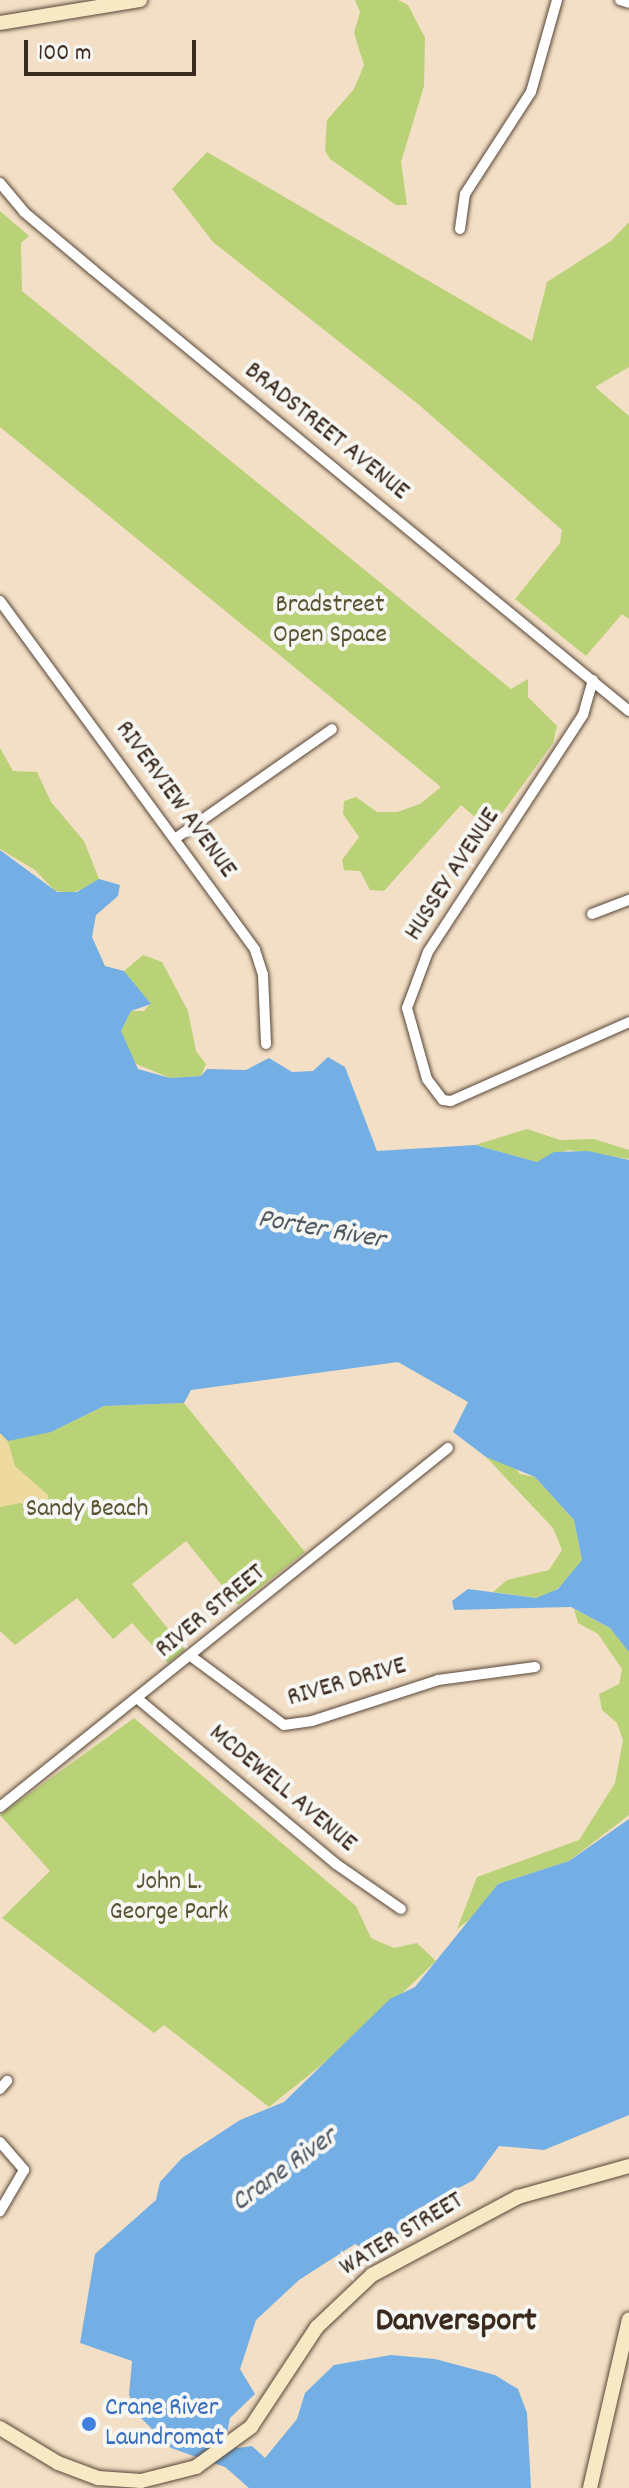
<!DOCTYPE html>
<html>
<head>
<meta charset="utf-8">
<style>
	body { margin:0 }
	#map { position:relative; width:629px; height:2488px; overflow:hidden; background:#f3dfc5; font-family:Dekko,sans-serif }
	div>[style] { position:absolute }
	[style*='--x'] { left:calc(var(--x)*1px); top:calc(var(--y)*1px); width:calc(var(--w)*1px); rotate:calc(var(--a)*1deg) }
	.green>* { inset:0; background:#b9d277 }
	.sand>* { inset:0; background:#eeda9e }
	.water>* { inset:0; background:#73afe4 }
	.roads { filter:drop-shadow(0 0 2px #574537) drop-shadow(0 0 2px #574537) }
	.street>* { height:10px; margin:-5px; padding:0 5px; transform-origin:5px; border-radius:5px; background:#fff }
	.secondary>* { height:14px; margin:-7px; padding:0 7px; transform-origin:7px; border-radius:7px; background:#f7e9c3 }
	.dots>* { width:22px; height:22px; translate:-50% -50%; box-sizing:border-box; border:4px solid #f6f6f2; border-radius:50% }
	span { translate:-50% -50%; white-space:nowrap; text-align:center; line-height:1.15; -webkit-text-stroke:8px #f6f6f2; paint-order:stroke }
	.street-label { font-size:26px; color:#3b2a1e }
	.park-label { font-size:26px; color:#5a5434 }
	.shop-label { font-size:26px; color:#366cbe }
	.left { translate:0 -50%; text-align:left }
	.water-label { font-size:28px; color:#4f5963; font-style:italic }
	.district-label { font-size:34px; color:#3b2a1e; font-weight:700 }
	.scale { position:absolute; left:24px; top:40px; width:172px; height:36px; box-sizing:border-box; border:4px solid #3b2a1e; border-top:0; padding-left:10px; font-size:24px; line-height:28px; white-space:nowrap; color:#3b2a1e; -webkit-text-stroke:6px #f6f6f2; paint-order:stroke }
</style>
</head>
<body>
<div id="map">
	<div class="green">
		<div style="clip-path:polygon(355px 0,398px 0,408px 5px,425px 38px,424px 86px,401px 162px,407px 205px,396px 205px,330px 159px,325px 150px,327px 120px,354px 89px,364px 65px,354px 33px,360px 12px)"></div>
		<div style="clip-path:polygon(207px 152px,532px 341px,547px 282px,611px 241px,629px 222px,629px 367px,595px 387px,629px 416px,629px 619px,622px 614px,586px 656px,515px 599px,560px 543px,562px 530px,418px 404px,213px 242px,172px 189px)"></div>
		<div style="clip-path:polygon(0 211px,29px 236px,21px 243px,22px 291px,511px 689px,528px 679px,528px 697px,557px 726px,553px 743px,490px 830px,461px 805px,384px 891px,370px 890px,360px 871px,344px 870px,342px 860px,359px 837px,343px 814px,344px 801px,356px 797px,377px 812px,397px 812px,420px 804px,441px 787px,0 427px)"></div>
		<div style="clip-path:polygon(0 748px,13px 771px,37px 772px,51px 802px,84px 841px,99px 879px,91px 886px,71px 893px,55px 891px,35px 870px,0 849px)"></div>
		<div style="clip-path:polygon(143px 955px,162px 962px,188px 1011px,196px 1051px,206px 1064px,201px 1076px,170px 1078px,129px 1061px,121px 1031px,131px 1011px,144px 1011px,150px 1004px,124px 971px)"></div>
		<div style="clip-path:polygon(527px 1129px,560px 1140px,594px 1139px,629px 1150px,629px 1159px,568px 1150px,537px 1162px,475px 1145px)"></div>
		<div style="clip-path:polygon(184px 1403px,305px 1552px,238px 1605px,186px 1541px,132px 1584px,185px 1650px,168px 1663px,132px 1623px,113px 1639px,77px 1598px,15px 1645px,0 1631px,0 1433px,51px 1432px,104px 1406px)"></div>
		<div style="clip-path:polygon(486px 1457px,511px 1463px,520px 1474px,535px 1477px,574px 1520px,582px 1560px,572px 1577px,553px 1592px,536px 1598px,493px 1592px,507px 1580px,549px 1570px,562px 1550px,553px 1528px)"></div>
		<div style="clip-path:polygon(574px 1609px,610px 1628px,629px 1648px,629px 1815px,569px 1861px,498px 1884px,482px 1910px,457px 1929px,477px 1877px,579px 1840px,615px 1783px,623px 1740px,617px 1723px,602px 1710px,599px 1694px,619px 1684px,622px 1669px,598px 1634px,578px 1623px)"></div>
		<div style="clip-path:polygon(134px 1718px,356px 1906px,371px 1938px,394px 1948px,417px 1943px,436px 1961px,355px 2038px,269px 2107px,164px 2025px,154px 2033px,2px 1918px,50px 1871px,0 1815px)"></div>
	</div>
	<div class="sand">
		<div style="clip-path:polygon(0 1433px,8px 1441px,15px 1466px,48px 1495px,49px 1507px,41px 1515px,21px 1503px,0 1507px)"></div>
	</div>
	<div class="water">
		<div style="clip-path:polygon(0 850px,57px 892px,77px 892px,99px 879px,120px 885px,118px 896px,96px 915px,92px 937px,105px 966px,124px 971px,151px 1004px,131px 1011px,121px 1031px,138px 1069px,170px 1078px,201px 1076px,207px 1069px,246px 1070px,269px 1058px,292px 1072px,313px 1071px,328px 1057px,345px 1067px,377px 1151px,475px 1145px,537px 1162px,554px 1152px,588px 1151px,629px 1160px,629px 1652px,610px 1628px,571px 1607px,454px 1610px,452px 1601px,468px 1589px,536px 1598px,558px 1589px,582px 1560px,574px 1520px,535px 1477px,486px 1457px,453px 1432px,468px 1402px,398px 1362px,191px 1390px,184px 1403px,104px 1406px,51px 1432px,8px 1441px,0 1433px)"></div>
		<div style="clip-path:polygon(629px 1819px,629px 2115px,544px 2150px,499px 2146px,474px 2180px,414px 2211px,402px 2232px,367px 2250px,355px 2244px,299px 2280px,256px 2320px,240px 2369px,255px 2394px,230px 2418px,226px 2438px,238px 2448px,252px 2446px,265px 2458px,297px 2419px,305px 2393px,334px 2365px,391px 2355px,435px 2359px,495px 2375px,518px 2389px,527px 2413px,531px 2488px,249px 2488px,225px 2467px,171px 2448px,138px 2415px,129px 2395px,132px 2361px,80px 2343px,95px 2254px,156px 2200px,160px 2182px,182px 2158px,240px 2120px,284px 2102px,390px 1999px,415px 1987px,498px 1884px,569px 1861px)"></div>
	</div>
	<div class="roads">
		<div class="street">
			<div style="--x:620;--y:0;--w:9;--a:18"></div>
			<div style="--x:0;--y:183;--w:38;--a:50"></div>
			<div style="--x:24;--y:212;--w:90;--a:40"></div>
			<div style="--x:93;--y:270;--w:694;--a:39.45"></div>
			<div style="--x:460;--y:229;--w:35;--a:-82"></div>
			<div style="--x:465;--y:194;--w:121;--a:-57.1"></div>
			<div style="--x:531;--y:92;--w:96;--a:-74.2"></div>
			<div style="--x:0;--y:601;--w:432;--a:53.8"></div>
			<div style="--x:255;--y:950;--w:26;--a:72"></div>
			<div style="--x:263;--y:975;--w:69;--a:87.5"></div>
			<div style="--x:593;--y:680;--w:36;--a:106"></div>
			<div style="--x:583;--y:715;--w:283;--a:123.2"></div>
			<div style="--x:428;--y:952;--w:60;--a:110.6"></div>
			<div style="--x:407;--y:1008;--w:74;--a:74.3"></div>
			<div style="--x:427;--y:1079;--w:26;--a:53"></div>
			<div style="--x:443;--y:1100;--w:8;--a:7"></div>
			<div style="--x:451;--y:1101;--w:195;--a:-23.9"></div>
			<div style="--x:176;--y:838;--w:190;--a:-34.9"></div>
			<div style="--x:592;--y:914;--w:40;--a:-21"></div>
			<div style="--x:192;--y:1657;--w:114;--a:36.5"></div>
			<div style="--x:284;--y:1725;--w:28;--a:-8"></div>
			<div style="--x:312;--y:1721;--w:133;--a:-18"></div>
			<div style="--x:438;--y:1680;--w:98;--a:-7.6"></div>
			<div style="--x:138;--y:1699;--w:258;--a:39.8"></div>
			<div style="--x:336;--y:1864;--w:79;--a:34.7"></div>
			<div style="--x:0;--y:1807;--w:574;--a:-38.71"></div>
			<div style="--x:0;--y:2089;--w:11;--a:-49"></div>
			<div style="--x:0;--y:2142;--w:37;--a:49"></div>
			<div style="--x:24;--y:2170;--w:48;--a:120.3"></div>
		</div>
		<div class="secondary">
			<div style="--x:0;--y:23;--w:142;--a:-9.3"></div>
			<div style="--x:0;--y:2428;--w:68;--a:31.1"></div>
			<div style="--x:58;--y:2463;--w:43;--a:20.6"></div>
			<div style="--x:98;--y:2478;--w:43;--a:4"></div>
			<div style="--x:141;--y:2481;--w:57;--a:-14.3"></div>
			<div style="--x:196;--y:2467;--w:68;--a:-36"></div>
			<div style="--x:251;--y:2427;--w:120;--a:-56.6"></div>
			<div style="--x:317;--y:2327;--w:76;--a:-43.4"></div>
			<div style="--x:372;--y:2275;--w:166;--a:-28.1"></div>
			<div style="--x:518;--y:2197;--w:115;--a:-15.6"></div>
			<div style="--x:590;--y:2488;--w:173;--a:-77"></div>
		</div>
	</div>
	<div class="dots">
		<div style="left:89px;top:2424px;background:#3f7fe0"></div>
	</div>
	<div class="street-label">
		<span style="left:326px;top:432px;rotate:39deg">BRADSTREET AVENUE</span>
		<span style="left:175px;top:800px;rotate:54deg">RIVERVIEW AVENUE</span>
		<span style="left:453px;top:875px;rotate:-57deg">HUSSEY AVENUE</span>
		<span style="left:211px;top:1612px;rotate:-39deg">RIVER STREET</span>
		<span style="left:347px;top:1683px;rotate:-16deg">RIVER DRIVE</span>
		<span style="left:282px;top:1789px;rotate:40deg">MCDEWELL AVENUE</span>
		<span style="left:402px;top:2235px;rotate:-31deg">WATER STREET</span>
	</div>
	<div class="park-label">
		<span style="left:330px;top:621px">Bradstreet<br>Open Space</span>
		<span style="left:87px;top:1510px">Sandy Beach</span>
		<span style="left:169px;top:1898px">John L.<br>George Park</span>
	</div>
	<div class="shop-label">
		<span class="left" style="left:105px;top:2424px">Crane River<br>Laundromat</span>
	</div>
	<div class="water-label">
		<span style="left:321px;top:1231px;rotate:10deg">Porter River</span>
		<span style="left:285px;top:2171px;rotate:-36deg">Crane River</span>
	</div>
	<div class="district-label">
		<span style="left:456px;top:2323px">Danversport</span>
	</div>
	<div class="scale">100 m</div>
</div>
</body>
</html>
